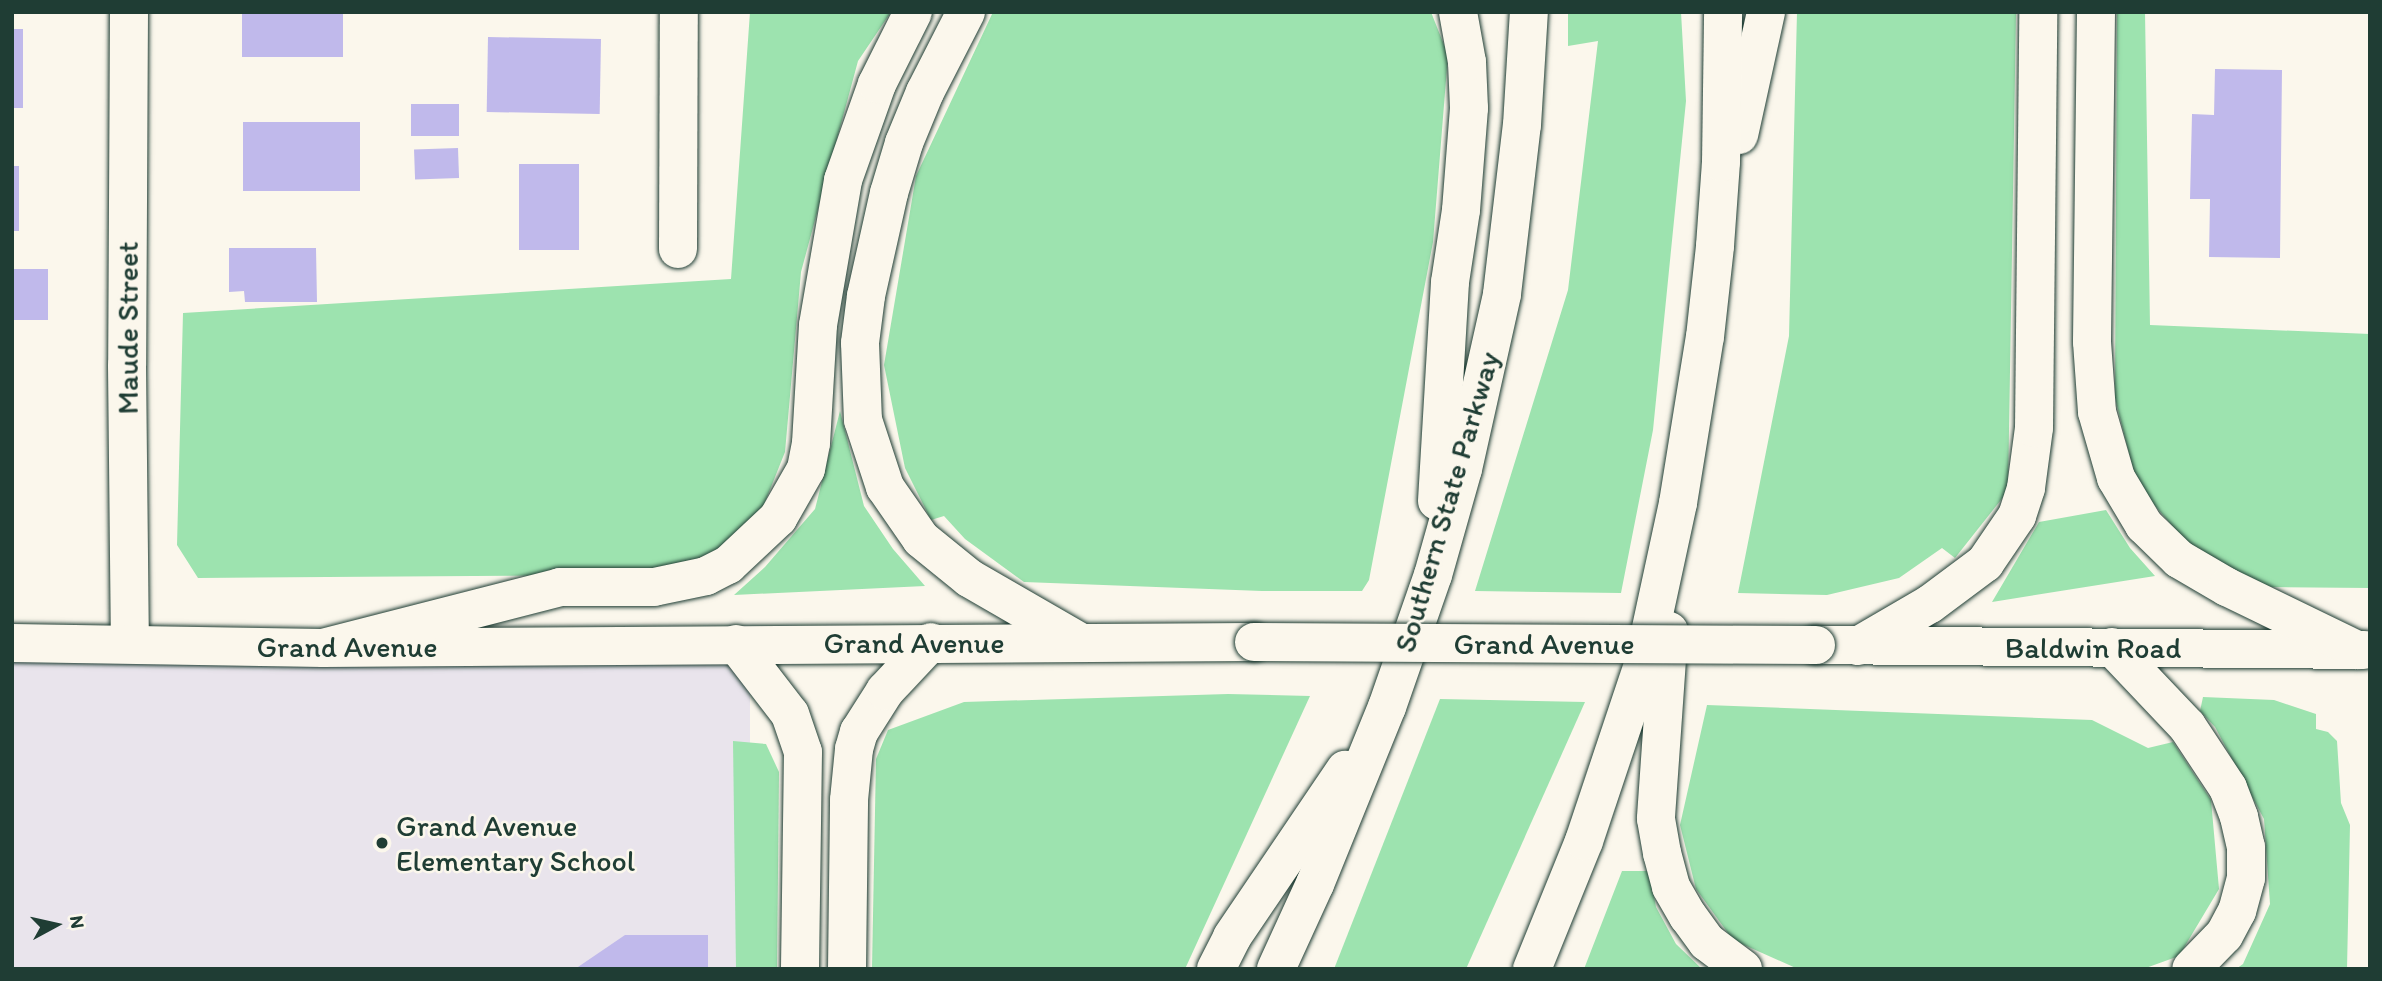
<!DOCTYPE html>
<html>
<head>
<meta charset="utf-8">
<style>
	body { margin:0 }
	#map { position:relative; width:2382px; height:981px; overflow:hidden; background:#fbf7ec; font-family:Itim,sans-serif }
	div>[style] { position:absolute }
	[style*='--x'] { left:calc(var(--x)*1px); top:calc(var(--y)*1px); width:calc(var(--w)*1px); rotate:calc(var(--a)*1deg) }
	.built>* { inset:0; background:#e9e4ec; transform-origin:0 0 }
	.green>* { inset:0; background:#9de3af }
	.building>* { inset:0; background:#c0b9eb; transform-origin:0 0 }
	.roads { filter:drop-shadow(0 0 2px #1f3d34) drop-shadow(0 0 2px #1f3d34) }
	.minor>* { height:38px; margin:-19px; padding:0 19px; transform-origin:19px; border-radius:19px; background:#fbf7ec }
	.secondary>* { height:38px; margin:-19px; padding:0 19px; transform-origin:19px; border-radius:19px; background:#fbf7ec }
	.motorway>* { height:38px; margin:-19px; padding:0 19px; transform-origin:19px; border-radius:19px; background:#fbf7ec }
	.bridges { filter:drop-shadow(0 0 2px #1f3d34) drop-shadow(0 0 2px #1f3d34) }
	.secondary-bridge>* { height:38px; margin:-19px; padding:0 19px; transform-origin:19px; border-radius:19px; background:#fbf7ec }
	.dots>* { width:19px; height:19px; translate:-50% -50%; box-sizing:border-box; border:4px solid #fbf7ec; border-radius:50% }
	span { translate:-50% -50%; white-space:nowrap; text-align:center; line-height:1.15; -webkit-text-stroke:5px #fbf7ec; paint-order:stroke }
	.street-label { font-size:30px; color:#1f3d34 }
	.poi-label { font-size:30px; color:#1f3d34 }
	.left { translate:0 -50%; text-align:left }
	.frame { position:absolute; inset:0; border:14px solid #1f3d34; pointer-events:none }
	.north { position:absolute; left:21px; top:890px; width:70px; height:70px; -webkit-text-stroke:5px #fbf7ec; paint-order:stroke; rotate:82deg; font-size:19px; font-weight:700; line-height:28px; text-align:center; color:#1f3d34 }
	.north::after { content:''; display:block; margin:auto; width:24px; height:32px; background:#1f3d34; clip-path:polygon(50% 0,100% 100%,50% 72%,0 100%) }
</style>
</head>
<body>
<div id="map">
	<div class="built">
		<div style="left:750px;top:652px;width:317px;height:738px;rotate:90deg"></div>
	</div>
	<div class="green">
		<div style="clip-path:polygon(750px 12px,891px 12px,858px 61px,801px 272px,785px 452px,759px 517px,706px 560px,632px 575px,198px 578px,177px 545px,183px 313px,731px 279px)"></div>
		<div style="clip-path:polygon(993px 12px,1431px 12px,1448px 55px,1433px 242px,1369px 580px,1362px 591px,1262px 591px,1024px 582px,965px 539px,944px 516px,931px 520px,905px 468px,884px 365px,916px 176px)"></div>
		<div style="clip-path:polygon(1568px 12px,1681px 12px,1686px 101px,1653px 430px,1621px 593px,1475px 591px,1568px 290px,1598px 41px,1568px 46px)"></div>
		<div style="clip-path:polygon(1797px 12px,2016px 12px,2008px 491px,1955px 558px,1942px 548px,1899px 578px,1827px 595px,1738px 593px,1789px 336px)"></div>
		<div style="clip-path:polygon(2117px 12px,2145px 12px,2150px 325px,2370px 334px,2370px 588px,2267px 587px,2196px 553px,2137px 485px,2115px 398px)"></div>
		<div style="clip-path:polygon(840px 411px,864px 506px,893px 549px,925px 586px,734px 595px,765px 567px,815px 509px)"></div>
		<div style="clip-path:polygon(2106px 510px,2130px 548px,2155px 576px,1992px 602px,2039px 522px)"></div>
		<div style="clip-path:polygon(1228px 694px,1310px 696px,1185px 969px,872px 969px,876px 759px,888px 730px,964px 702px)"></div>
		<div style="clip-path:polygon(2203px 697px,2274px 700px,2316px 714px,2316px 729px,2328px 732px,2337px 741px,2341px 803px,2350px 825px,2347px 969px,2236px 969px,2243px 964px,2270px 904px,2264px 819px,2215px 727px,2200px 711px)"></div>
		<div style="clip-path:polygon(1440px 699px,1585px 702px,1466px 969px,1334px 969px)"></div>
		<div style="clip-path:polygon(1707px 705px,2092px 720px,2148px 748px,2173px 742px,2211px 800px,2219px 889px,2179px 956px,2143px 969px,1798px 969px,1733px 940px,1696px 889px,1680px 825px)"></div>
		<div style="clip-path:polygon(733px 741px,766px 744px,779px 772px,777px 969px,736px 969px)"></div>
		<div style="clip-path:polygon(1622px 871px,1649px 871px,1656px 907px,1676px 944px,1702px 969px,1584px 969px)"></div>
	</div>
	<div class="building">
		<div style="left:242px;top:12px;width:101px;height:45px"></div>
		<div style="left:12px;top:29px;width:11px;height:79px"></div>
		<div style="left:488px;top:37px;width:113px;height:75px;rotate:1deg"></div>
		<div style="clip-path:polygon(2215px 69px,2282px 70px,2280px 258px,2209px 257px,2210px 199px,2190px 199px,2192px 114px,2214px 115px)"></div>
		<div style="left:459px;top:104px;width:32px;height:48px;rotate:90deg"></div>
		<div style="left:243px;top:122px;width:117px;height:69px"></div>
		<div style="left:458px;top:148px;width:30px;height:44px;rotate:88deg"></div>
		<div style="left:519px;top:164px;width:60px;height:86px"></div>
		<div style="left:12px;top:166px;width:7px;height:65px"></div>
		<div style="clip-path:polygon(229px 248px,316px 248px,317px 302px,245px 302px,244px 291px,229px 292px)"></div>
		<div style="left:12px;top:269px;width:36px;height:51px"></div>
		<div style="clip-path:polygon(625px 935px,708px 935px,708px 969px,575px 969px)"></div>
	</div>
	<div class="roads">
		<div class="minor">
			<div style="--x:129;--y:12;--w:353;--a:90.3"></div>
			<div style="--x:127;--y:365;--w:278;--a:89.4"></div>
			<div style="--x:678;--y:249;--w:237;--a:-89.8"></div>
		</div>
		<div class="secondary">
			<div style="--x:12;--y:643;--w:311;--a:0.9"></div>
			<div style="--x:323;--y:648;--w:931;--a:-0.37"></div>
			<div style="--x:1816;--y:645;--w:548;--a:0.52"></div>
		</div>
		<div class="motorway">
			<div style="--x:966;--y:12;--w:90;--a:117.1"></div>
			<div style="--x:925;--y:92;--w:55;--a:112.4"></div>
			<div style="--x:904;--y:143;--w:52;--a:106.7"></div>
			<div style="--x:889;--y:193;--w:106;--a:102.6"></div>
			<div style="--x:866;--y:296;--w:47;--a:97.3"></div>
			<div style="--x:860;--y:343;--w:77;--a:87.8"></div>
			<div style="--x:863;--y:420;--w:71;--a:71.8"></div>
			<div style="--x:885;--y:487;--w:63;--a:55.3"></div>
			<div style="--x:921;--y:539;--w:62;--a:39.1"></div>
			<div style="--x:969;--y:578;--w:128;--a:30"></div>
			<div style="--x:2096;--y:12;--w:330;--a:90.7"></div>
			<div style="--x:2092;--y:342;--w:70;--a:85.9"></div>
			<div style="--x:2097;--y:412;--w:69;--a:73.9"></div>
			<div style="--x:2116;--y:478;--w:55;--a:59.2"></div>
			<div style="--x:2144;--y:525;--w:49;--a:44.2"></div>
			<div style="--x:2179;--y:559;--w:56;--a:30.3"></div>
			<div style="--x:2227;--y:587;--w:144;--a:25.9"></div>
			<div style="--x:1739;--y:135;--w:126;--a:-77.6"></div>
			<div style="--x:1437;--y:501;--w:219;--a:-86.6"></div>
			<div style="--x:1450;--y:282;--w:73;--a:-81.3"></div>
			<div style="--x:1461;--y:210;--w:102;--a:-85.5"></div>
			<div style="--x:1469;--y:108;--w:46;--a:-92.5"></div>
			<div style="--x:1467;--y:62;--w:51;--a:-100.2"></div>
			<div style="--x:1669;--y:631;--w:188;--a:94"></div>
			<div style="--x:1656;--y:819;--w:35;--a:80"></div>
			<div style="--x:1662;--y:853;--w:35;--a:75"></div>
			<div style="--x:1671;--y:887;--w:34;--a:60"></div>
			<div style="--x:1688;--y:916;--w:32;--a:54"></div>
			<div style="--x:1707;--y:942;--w:45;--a:36.9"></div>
			<div style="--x:736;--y:644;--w:88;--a:52.4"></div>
			<div style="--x:790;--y:714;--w:40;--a:71.1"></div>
			<div style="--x:803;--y:752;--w:217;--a:90.8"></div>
			<div style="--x:1858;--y:646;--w:83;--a:-30.3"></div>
			<div style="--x:1930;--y:604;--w:69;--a:-36.7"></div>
			<div style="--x:1985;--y:563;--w:57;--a:-55.8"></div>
			<div style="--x:2017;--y:516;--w:29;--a:-72"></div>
			<div style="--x:2026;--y:488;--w:61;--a:-82.4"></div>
			<div style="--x:2034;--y:428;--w:416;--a:-89.4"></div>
			<div style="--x:2112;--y:647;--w:109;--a:46.5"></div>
			<div style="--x:2187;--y:726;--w:74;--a:56.5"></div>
			<div style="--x:2228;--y:788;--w:31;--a:69"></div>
			<div style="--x:2239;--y:817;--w:31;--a:77"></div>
			<div style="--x:2246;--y:847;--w:31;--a:90"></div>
			<div style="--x:2246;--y:878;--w:34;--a:105"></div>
			<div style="--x:2237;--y:911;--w:27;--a:118"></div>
			<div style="--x:2224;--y:935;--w:47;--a:134.1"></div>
			<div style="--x:323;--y:648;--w:245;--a:-14.4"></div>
			<div style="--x:560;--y:587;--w:94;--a:0"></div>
			<div style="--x:654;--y:587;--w:53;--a:-11.9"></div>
			<div style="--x:706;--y:576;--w:25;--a:-27"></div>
			<div style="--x:728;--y:565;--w:69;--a:-43.2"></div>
			<div style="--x:778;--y:518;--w:56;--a:-60.3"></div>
			<div style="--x:806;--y:469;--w:26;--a:-79"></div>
			<div style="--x:811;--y:443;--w:118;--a:-86.6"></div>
			<div style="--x:818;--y:325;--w:147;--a:-80.2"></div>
			<div style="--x:843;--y:180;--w:102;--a:-70.5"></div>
			<div style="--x:877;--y:84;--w:80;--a:-63.4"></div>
			<div style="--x:847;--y:969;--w:169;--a:-89.3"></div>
			<div style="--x:849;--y:800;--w:51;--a:-84.4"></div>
			<div style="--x:854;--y:749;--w:18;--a:-74"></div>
			<div style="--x:859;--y:732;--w:49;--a:-57.6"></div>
			<div style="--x:885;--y:691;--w:67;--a:-46.8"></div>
			<div style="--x:1216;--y:969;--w:36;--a:-63"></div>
			<div style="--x:1232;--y:937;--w:202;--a:-55.9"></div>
			<div style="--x:1276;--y:969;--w:94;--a:-65.4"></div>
			<div style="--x:1315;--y:884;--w:191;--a:-67.9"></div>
			<div style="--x:1387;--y:707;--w:140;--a:-70.8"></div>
			<div style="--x:1433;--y:575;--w:110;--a:-74.2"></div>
			<div style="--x:1463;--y:469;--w:179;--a:-77.4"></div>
			<div style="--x:1502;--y:294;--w:170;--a:-83.3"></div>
			<div style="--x:1522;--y:125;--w:113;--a:-86.5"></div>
			<div style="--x:1532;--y:969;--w:138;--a:-67.9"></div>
			<div style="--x:1584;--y:841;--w:186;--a:-71.5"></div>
			<div style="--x:1643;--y:665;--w:166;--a:-77.8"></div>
			<div style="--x:1678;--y:503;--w:168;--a:-80.8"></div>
			<div style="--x:1705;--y:337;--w:92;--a:-83.7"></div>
			<div style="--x:1715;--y:246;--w:84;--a:-85.9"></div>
			<div style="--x:1721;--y:162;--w:150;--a:-89.2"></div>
		</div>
	</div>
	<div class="bridges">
		<div class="secondary-bridge">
			<div style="--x:1254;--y:642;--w:562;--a:0.31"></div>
		</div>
	</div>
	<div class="dots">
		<div style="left:382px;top:843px;background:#1f3d34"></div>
	</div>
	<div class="street-label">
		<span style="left:128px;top:328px;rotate:-90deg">Maude Street</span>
		<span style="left:1447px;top:502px;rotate:-74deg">Southern State Parkway</span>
		<span style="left:914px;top:643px">Grand Avenue</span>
		<span style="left:1544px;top:644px">Grand Avenue</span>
		<span style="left:347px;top:647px">Grand Avenue</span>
		<span style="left:2093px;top:648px">Baldwin Road</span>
	</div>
	<div class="poi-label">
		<span class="left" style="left:396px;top:843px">Grand Avenue<br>Elementary School</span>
	</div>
	<div class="frame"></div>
	<div class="north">N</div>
</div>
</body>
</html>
